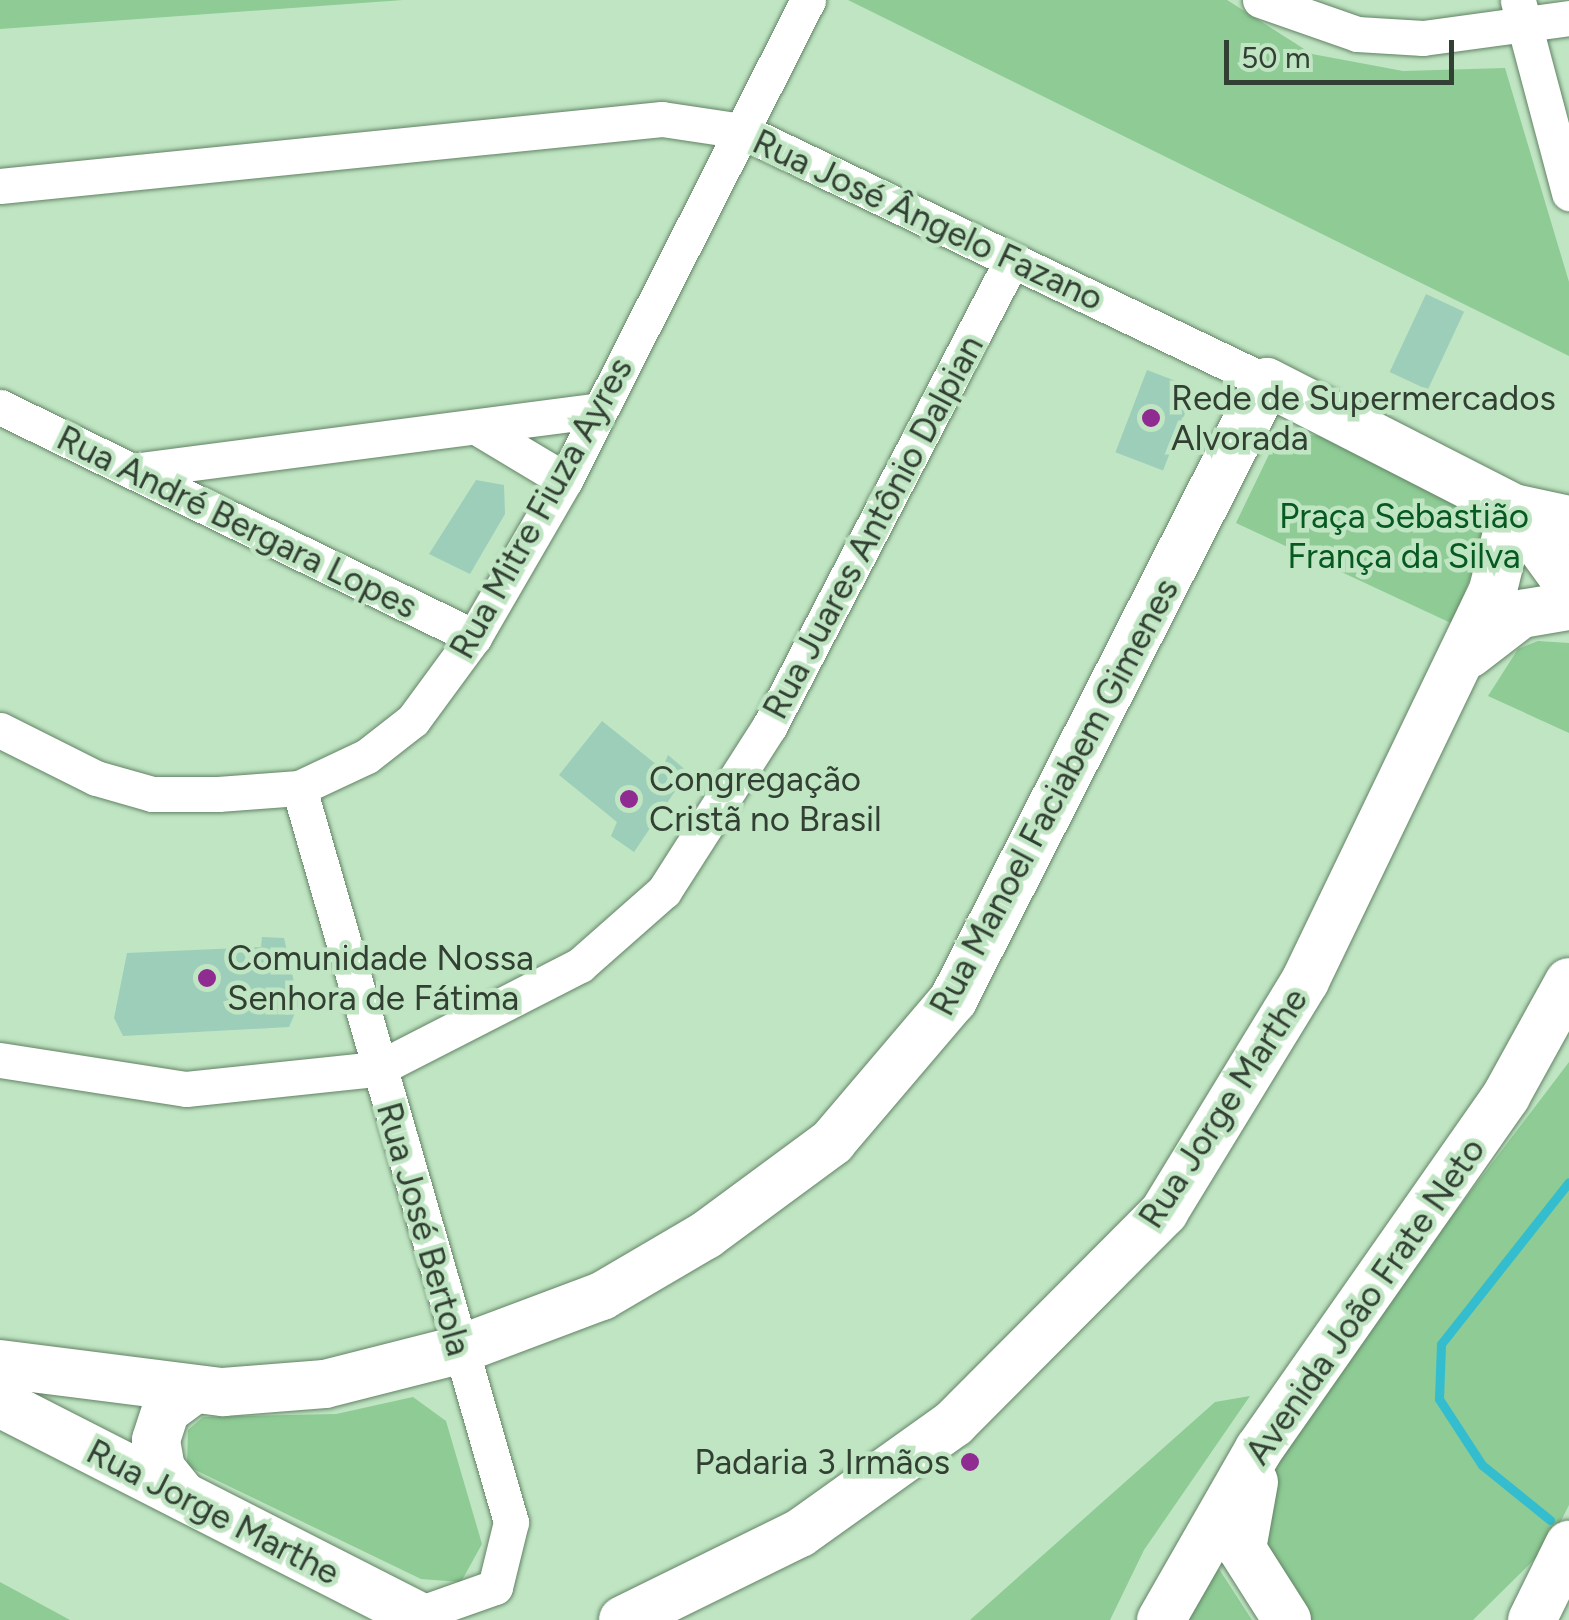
<!DOCTYPE html>
<html>
<head>
<meta charset="utf-8">
<style>
	body { margin:0 }
	#map { position:relative; width:1569px; height:1620px; overflow:hidden; background:#c0e5c3; font-family:Figtree,sans-serif }
	div>[style] { position:absolute }
	[style*='--x'] { left:calc(var(--x)*1px); top:calc(var(--y)*1px); width:calc(var(--w)*1px); rotate:calc(var(--a)*1deg) }
	.green>* { inset:0; background:#8ecb95 }
	.stream>* { height:9px; margin:-4.5px; padding:0 4.5px; transform-origin:4.5px; border-radius:4.5px; background:#33bdce }
	.building>* { inset:0; background:#9cceb9; transform-origin:0 0 }
	.roads { filter:drop-shadow(0 0 2px #628365) drop-shadow(0 0 2px #628365) }
	.street>* { height:35px; margin:-17.5px; padding:0 17.5px; transform-origin:17.5px; border-radius:17.5px; background:#fff }
	.secondary>* { height:48px; margin:-24px; padding:0 24px; transform-origin:24px; border-radius:24px; background:#fff }
	.dots>* { width:28px; height:28px; translate:-50% -50%; box-sizing:border-box; border:5px solid #c0e5c3; border-radius:50% }
	span { translate:-50% -50%; white-space:nowrap; text-align:center; line-height:1.15; -webkit-text-stroke:9px #c0e5c3; paint-order:stroke }
	.street-label { font-size:35px; color:#324033 }
	.poi-label { font-size:35px; color:#324033 }
	.left { translate:0 -50%; text-align:left }
	.right { translate:-100% -50%; text-align:right }
	.park-label { font-size:35px; color:#065920 }
	.scale { position:absolute; left:1224px; top:40px; width:230px; height:45px; box-sizing:border-box; border:5px solid #324033; border-top:0; padding-left:12px; font-size:30px; line-height:35px; white-space:nowrap; color:#324033; -webkit-text-stroke:8px #c0e5c3; paint-order:stroke }
</style>
</head>
<body>
<div id="map">
	<div class="green">
		<div style="clip-path:polygon(0 0,403px 0,0 29px)"></div>
		<div style="clip-path:polygon(848px 0,1227px 0,1312px 54px,1403px 71px,1505px 68px,1569px 282px,1569px 356px)"></div>
		<div style="clip-path:polygon(1292px 434px,1324px 436px,1458px 497px,1487px 533px,1453px 624px,1236px 523px,1274px 444px)"></div>
		<div style="clip-path:polygon(1538px 641px,1569px 643px,1569px 733px,1488px 696px,1518px 649px)"></div>
		<div style="clip-path:polygon(1569px 1062px,1569px 1505px,1549px 1545px,1473px 1620px,1308px 1620px,1261px 1544px,1269px 1481px,1313px 1399px)"></div>
		<div style="clip-path:polygon(1250px 1396px,1144px 1550px,1110px 1620px,970px 1620px,1215px 1402px)"></div>
		<div style="clip-path:polygon(413px 1397px,446px 1421px,482px 1544px,461px 1582px,421px 1579px,187px 1466px,188px 1430px,203px 1417px,336px 1414px)"></div>
		<div style="clip-path:polygon(1219px 1569px,1252px 1620px,1181px 1620px,1191px 1598px)"></div>
		<div style="clip-path:polygon(0 1582px,70px 1620px,0 1620px)"></div>
	</div>
	<div class="stream">
		<div style="--x:1550;--y:1520;--w:87;--a:-141"></div>
		<div style="--x:1482;--y:1465;--w:79;--a:-123.1"></div>
		<div style="--x:1439;--y:1399;--w:55;--a:-87.9"></div>
		<div style="--x:1441;--y:1344;--w:206;--a:-51.7"></div>
	</div>
	<div class="building">
		<div style="left:1426px;top:294px;width:42px;height:86px;rotate:25deg"></div>
		<div style="left:1147px;top:370px;width:51px;height:88px;rotate:21deg"></div>
		<div style="clip-path:polygon(476px 480px,504px 485px,505px 514px,470px 574px,429px 554px)"></div>
		<div style="clip-path:polygon(602px 721px,662px 769px,668px 755px,688px 772px,634px 852px,611px 836px,617px 822px,559px 775px)"></div>
		<div style="clip-path:polygon(262px 937px,284px 938px,299px 1004px,289px 1027px,123px 1036px,114px 1018px,127px 953px,261px 947px)"></div>
	</div>
	<div class="roads">
		<div class="street">
			<div style="--x:1260;--y:0;--w:103;--a:19.3"></div>
			<div style="--x:1357;--y:34;--w:66;--a:3.5"></div>
			<div style="--x:1423;--y:38;--w:147;--a:-7.8"></div>
			<div style="--x:1518;--y:1;--w:199;--a:75.1"></div>
			<div style="--x:0;--y:186;--w:665;--a:-5.78"></div>
			<div style="--x:662;--y:119;--w:81;--a:8.5"></div>
			<div style="--x:742;--y:131;--w:582;--a:25.55"></div>
			<div style="--x:0;--y:407;--w:527;--a:25.88"></div>
			<div style="--x:478;--y:428;--w:101;--a:30.9"></div>
			<div style="--x:132;--y:471;--w:472;--a:-7.4"></div>
			<div style="--x:0;--y:730;--w:107;--a:26.6"></div>
			<div style="--x:96;--y:778;--w:58;--a:15.9"></div>
			<div style="--x:152;--y:794;--w:66;--a:0"></div>
			<div style="--x:218;--y:794;--w:81;--a:-4.2"></div>
			<div style="--x:299;--y:788;--w:75;--a:-25.2"></div>
			<div style="--x:367;--y:756;--w:58;--a:-38"></div>
			<div style="--x:413;--y:720;--w:103;--a:-53.7"></div>
			<div style="--x:474;--y:637;--w:181;--a:-59.9"></div>
			<div style="--x:565;--y:480;--w:538;--a:-63.15"></div>
			<div style="--x:299;--y:788;--w:764;--a:73.89"></div>
			<div style="--x:511;--y:1522;--w:67;--a:103.8"></div>
			<div style="--x:495;--y:1587;--w:84;--a:160.5"></div>
			<div style="--x:0;--y:1060;--w:188;--a:8.9"></div>
			<div style="--x:186;--y:1089;--w:192;--a:-6"></div>
			<div style="--x:377;--y:1069;--w:228;--a:-27.1"></div>
			<div style="--x:580;--y:965;--w:112;--a:-41.4"></div>
			<div style="--x:664;--y:891;--w:195;--a:-57.4"></div>
			<div style="--x:769;--y:727;--w:526;--a:-62.51"></div>
		</div>
		<div class="secondary">
			<div style="--x:1513;--y:508;--w:95;--a:54"></div>
			<div style="--x:1469;--y:654;--w:66;--a:-37.6"></div>
			<div style="--x:1521;--y:614;--w:49;--a:-9.5"></div>
			<div style="--x:0;--y:1364;--w:225;--a:7.2"></div>
			<div style="--x:223;--y:1392;--w:102;--a:-4.5"></div>
			<div style="--x:325;--y:1384;--w:137;--a:-14.3"></div>
			<div style="--x:458;--y:1350;--w:154;--a:-20.6"></div>
			<div style="--x:602;--y:1296;--w:121;--a:-30.4"></div>
			<div style="--x:706;--y:1235;--w:157;--a:-36.4"></div>
			<div style="--x:832;--y:1142;--w:187;--a:-49.6"></div>
			<div style="--x:953;--y:1000;--w:693;--a:-63.07"></div>
			<div style="--x:1267;--y:382;--w:276;--a:27.1"></div>
			<div style="--x:1513;--y:508;--w:57;--a:12.1"></div>
			<div style="--x:0;--y:1403;--w:478;--a:27"></div>
			<div style="--x:1254;--y:1482;--w:68;--a:100.2"></div>
			<div style="--x:1242;--y:1549;--w:84;--a:57.6"></div>
			<div style="--x:183;--y:1496;--w:35;--a:-129"></div>
			<div style="--x:161;--y:1469;--w:29;--a:-100"></div>
			<div style="--x:156;--y:1440;--w:32;--a:-72"></div>
			<div style="--x:166;--y:1410;--w:32;--a:-36"></div>
			<div style="--x:623;--y:1620;--w:197;--a:-26.2"></div>
			<div style="--x:800;--y:1533;--w:189;--a:-35.5"></div>
			<div style="--x:954;--y:1423;--w:298;--a:-45.1"></div>
			<div style="--x:1164;--y:1212;--w:271;--a:-58.6"></div>
			<div style="--x:1305;--y:981;--w:434;--a:-64.3"></div>
			<div style="--x:1493;--y:590;--w:84;--a:-76.3"></div>
			<div style="--x:1161;--y:1620;--w:197;--a:-60.2"></div>
			<div style="--x:1259;--y:1449;--w:431;--a:-55"></div>
			<div style="--x:1506;--y:1096;--w:130;--a:-61.1"></div>
			<div style="--x:1532;--y:1620;--w:84;--a:-63.7"></div>
		</div>
	</div>
	<div class="dots">
		<div style="left:1151px;top:418px;background:#902b91"></div>
		<div style="left:629px;top:799px;background:#902b91"></div>
		<div style="left:207px;top:978px;background:#902b91"></div>
		<div style="left:970px;top:1462px;background:#902b91"></div>
	</div>
	<div class="street-label">
		<span style="left:928px;top:220px;rotate:25deg">Rua José Ângelo Fazano</span>
		<span style="left:541px;top:508px;rotate:-61deg">Rua Mitre Fiuza Ayres</span>
		<span style="left:237px;top:522px;rotate:26deg">Rua André Bergara Lopes</span>
		<span style="left:873px;top:527px;rotate:-62deg">Rua Juares Antônio Dalpian</span>
		<span style="left:1054px;top:797px;rotate:-62deg">Rua Manoel Faciabem Gimenes</span>
		<span style="left:1223px;top:1108px;rotate:-57deg">Rua Jorge Marthe</span>
		<span style="left:424px;top:1229px;rotate:74deg">Rua José Bertola</span>
		<span style="left:1365px;top:1301px;rotate:-55deg">Avenida João Frate Neto</span>
		<span style="left:213px;top:1512px;rotate:27deg">Rua Jorge Marthe</span>
	</div>
	<div class="poi-label">
		<span class="left" style="left:1171px;top:418px">Rede de Supermercados<br>Alvorada</span>
		<span class="left" style="left:649px;top:799px">Congregação<br>Cristã no Brasil</span>
		<span class="left" style="left:227px;top:978px">Comunidade Nossa<br>Senhora de Fátima</span>
		<span class="right" style="left:950px;top:1462px">Padaria 3 Irmãos</span>
	</div>
	<div class="park-label">
		<span style="left:1404px;top:536px">Praça Sebastião<br>França da Silva</span>
	</div>
	<div class="scale">50 m</div>
</div>
</body>
</html>
